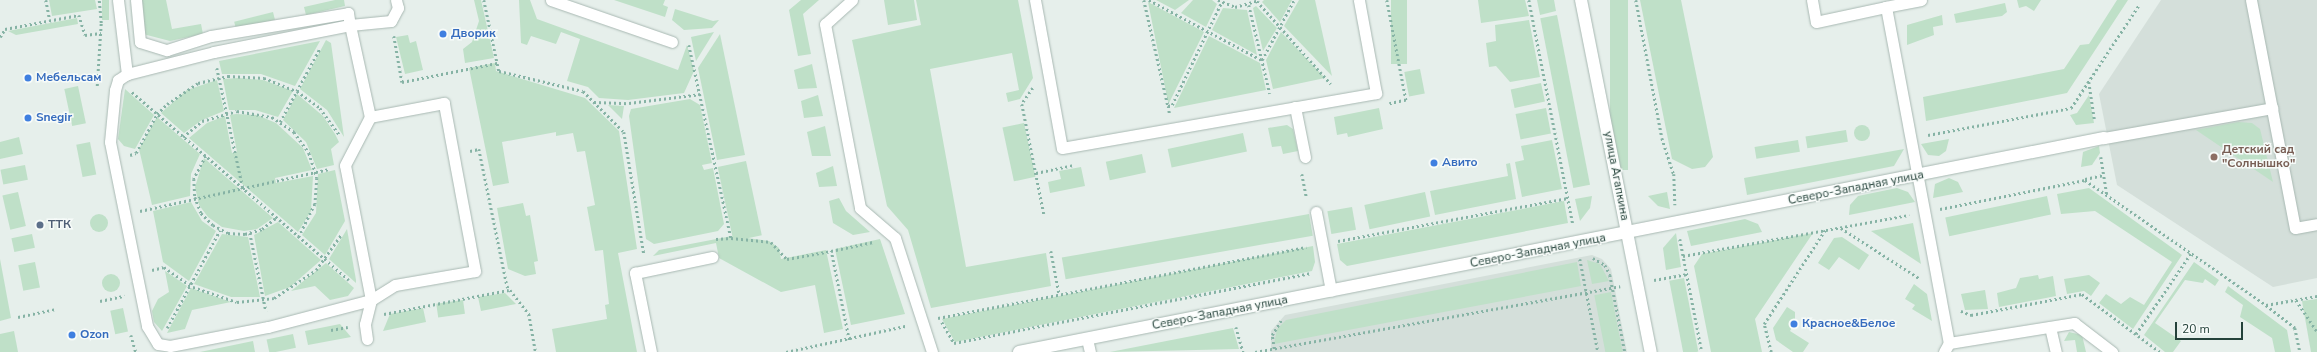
<!DOCTYPE html>
<html>
<head>
<meta charset="utf-8">
<style>
	body { margin:0 }
	#map { position:relative; width:2317px; height:352px; overflow:hidden; background:#e6efeb; font-family:"Nunito Sans",sans-serif }
	div>[style] { position:absolute }
	[style*='--x'] { left:calc(var(--x)*1px); top:calc(var(--y)*1px); width:calc(var(--w)*1px); rotate:calc(var(--a)*1deg) }
	.built>* { inset:0; background:#d4dfda }
	.green>* { inset:0; background:#bfe0c8; transform-origin:0 0 }
	.round { border-radius:50% }
	.path>* { height:2.5px; margin-top:-1.25px; transform-origin:0; background:repeating-linear-gradient(90deg,#86b3a5 0 2px,transparent 0 5px) }
	.roads { filter:drop-shadow(0 0 1px #a8b8b2) drop-shadow(0 0 1px #a8b8b2) }
	.lane>* { height:11px; margin:-5.5px; padding:0 5.5px; transform-origin:5.5px; border-radius:5.5px; background:#fff }
	.street>* { height:12px; margin:-6px; padding:0 6px; transform-origin:6px; border-radius:6px; background:#fff }
	.secondary>* { height:12px; margin:-6px; padding:0 6px; transform-origin:6px; border-radius:6px; background:#fff }
	.dots>* { width:11px; height:11px; translate:-50% -50%; box-sizing:border-box; border:2px solid #f7fbf9; border-radius:50% }
	span { translate:-50% -50%; white-space:nowrap; text-align:center; line-height:1.15; -webkit-text-stroke:3px #f7fbf9; paint-order:stroke }
	.shop-label { font-size:12px; color:#366cbe; font-weight:700 }
	.left { translate:0 -50%; text-align:left }
	.education-label { font-size:12px; color:#785e54; font-weight:700 }
	.street-label { font-size:12px; color:#24423a }
	.service-label { font-size:12px; color:#4e5e75; font-weight:700 }
	.scale { position:absolute; left:2175px; top:322px; width:68px; height:18px; box-sizing:border-box; border:2px solid #24423a; border-top:0; padding-left:5px; font-size:12px; line-height:14px; white-space:nowrap; color:#24423a; -webkit-text-stroke:3px #f7fbf9; paint-order:stroke }
</style>
</head>
<body>
<div id="map">
	<div class="built">
		<div style="clip-path:polygon(2161px 0,2317px 0,2317px 278px,2273px 287px,2117px 185px,2099px 94px)"></div>
		<div style="clip-path:polygon(1592px 255px,1602px 259px,1611px 269px,1627px 352px,1271px 352px,1271px 331px,1285px 315px)"></div>
	</div>
	<div class="green">
		<div style="clip-path:polygon(49px 0,95px 0,97px 9px,52px 16px)"></div>
		<div style="left:102px;top:0;width:7px;height:20px"></div>
		<div style="clip-path:polygon(138px 0,166px 0,172px 29px,201px 24px,203px 34px,170px 41px,143px 34px)"></div>
		<div style="clip-path:polygon(335px 0,344px 0,345px 6px,306px 15px,304px 7px)"></div>
		<div style="clip-path:polygon(474px 0,481px 0,494px 58px,465px 63px,463px 49px,472px 42px,479px 21px)"></div>
		<div style="clip-path:polygon(519px 0,530px 0,537px 19px,678px 70px,687px 45px,694px 71px,684px 93px,628px 100px,599px 98px,588px 87px,567px 81px,580px 39px,561px 32px,556px 44px,531px 36px,527px 45px,521px 43px)"></div>
		<div style="clip-path:polygon(614px 0,665px 0,663px 5px,668px 7px,665px 17px)"></div>
		<div style="clip-path:polygon(801px 0,819px 0,803px 14px,811px 54px,798px 56px,789px 10px)"></div>
		<div style="clip-path:polygon(884px 0,914px 0,917px 20px,888px 25px)"></div>
		<div style="clip-path:polygon(916px 0,1018px 0,1033px 78px,1020px 99px,1008px 102px,1006px 93px,1019px 90px,1012px 53px,930px 69px,966px 267px,1046px 253px,1051px 286px,931px 308px,908px 230px,887px 206px,852px 40px,921px 25px)"></div>
		<div style="clip-path:polygon(1156px 0,1189px 0,1175px 10px)"></div>
		<div style="clip-path:polygon(1193px 0,1212px 0,1217px 4px,1206px 27px,1181px 13px)"></div>
		<div style="clip-path:polygon(1264px 0,1292px 0,1280px 22px,1262px 2px)"></div>
		<div style="clip-path:polygon(1299px 0,1315px 0,1332px 76px,1284px 26px)"></div>
		<div style="left:1391px;top:0;width:16px;height:64px"></div>
		<div style="clip-path:polygon(1478px 0,1525px 0,1529px 16px,1481px 23px)"></div>
		<div style="clip-path:polygon(1537px 0,1554px 0,1556px 11px,1540px 15px)"></div>
		<div style="left:1610px;top:0;width:18px;height:170px"></div>
		<div style="clip-path:polygon(1640px 0,1681px 0,1713px 157px,1705px 167px,1692px 169px,1672px 159px)"></div>
		<div style="clip-path:polygon(2017px 0,2041px 0,2034px 11px,2026px 6px,2019px 8px)"></div>
		<div style="clip-path:polygon(2117px 0,2128px 0,2067px 93px,1926px 121px,1923px 97px,2064px 69px,2080px 45px,2089px 44px)"></div>
		<div style="clip-path:polygon(1148px 2px,1204px 32px,1169px 103px,1168px 102px)"></div>
		<div style="clip-path:polygon(2005px 3px,2007px 12px,2002px 16px,1956px 23px,1954px 14px)"></div>
		<div style="clip-path:polygon(1256px 6px,1277px 28px,1263px 51px,1253px 8px)"></div>
		<div style="clip-path:polygon(1223px 8px,1247px 10px,1257px 55px,1212px 30px)"></div>
		<div style="clip-path:polygon(675px 9px,713px 21px,719px 20px,712px 28px,684px 30px,672px 20px)"></div>
		<div style="left:273px;top:12px;width:8px;height:40px;rotate:76deg"></div>
		<div style="left:1557px;top:15px;width:173px;height:17px;rotate:79deg"></div>
		<div style="clip-path:polygon(1942px 15px,1943px 25px,1933px 27px,1934px 35px,1907px 45px,1907px 25px)"></div>
		<div style="clip-path:polygon(77px 18px,78px 24px,16px 35px,8px 31px)"></div>
		<div style="clip-path:polygon(1529px 20px,1540px 77px,1510px 82px,1496px 66px,1489px 67px,1486px 43px,1496px 41px,1495px 25px)"></div>
		<div style="clip-path:polygon(714px 32px,696px 61px,691px 37px)"></div>
		<div style="clip-path:polygon(1281px 32px,1325px 78px,1273px 89px,1266px 60px)"></div>
		<div style="clip-path:polygon(720px 34px,745px 155px,717px 160px,698px 68px)"></div>
		<div style="clip-path:polygon(408px 35px,410px 43px,416px 41px,423px 70px,405px 74px,396px 37px)"></div>
		<div style="clip-path:polygon(1209px 36px,1260px 63px,1266px 90px,1174px 108px)"></div>
		<div style="clip-path:polygon(326px 40px,331px 43px,344px 137px,327px 110px,300px 89px)"></div>
		<div style="clip-path:polygon(320px 41px,295px 86px,261px 74px,222px 74px,219px 61px)"></div>
		<div style="clip-path:polygon(495px 63px,496px 71px,585px 98px,619px 131px,637px 249px,618px 253px,637px 352px,556px 352px,552px 329px,607px 319px,605px 305px,609px 304px,603px 250px,595px 251px,587px 207px,595px 205px,585px 151px,577px 152px,573px 133px,556px 136px,556px 132px,502px 142px,509px 183px,493px 186px,469px 68px)"></div>
		<div style="clip-path:polygon(812px 64px,817px 88px,798px 89px,794px 70px)"></div>
		<div style="left:1420px;top:69px;width:25px;height:16px;rotate:79deg"></div>
		<div style="clip-path:polygon(239px 78px,263px 80px,293px 91px,278px 117px,255px 110px,229px 110px,223px 79px)"></div>
		<div style="clip-path:polygon(217px 80px,224px 111px,202px 120px,184px 133px,161px 113px,187px 90px)"></div>
		<div style="left:1541px;top:83px;width:19px;height:31px;rotate:78deg"></div>
		<div style="left:78px;top:86px;width:38px;height:14px;rotate:78deg"></div>
		<div style="clip-path:polygon(125px 89px,154px 115px,135px 149px,124px 146px,118px 139px)"></div>
		<div style="clip-path:polygon(297px 94px,323px 116px,335px 134px,339px 142px,331px 149px,334px 165px,317px 169px,306px 142px,283px 120px)"></div>
		<div style="clip-path:polygon(818px 95px,823px 116px,804px 118px,801px 101px)"></div>
		<div style="clip-path:polygon(2089px 95px,2094px 123px,2076px 125px,2070px 115px,2077px 113px)"></div>
		<div style="clip-path:polygon(690px 99px,700px 105px,712px 163px,702px 165px,704px 170px,713px 168px,724px 224px,718px 231px,654px 244px,646px 239px,629px 116px,631px 109px)"></div>
		<div style="clip-path:polygon(608px 105px,624px 106px,622px 119px)"></div>
		<div style="clip-path:polygon(1379px 108px,1383px 129px,1348px 137px,1347px 133px,1337px 135px,1334px 117px)"></div>
		<div style="left:1546px;top:108px;width:26px;height:31px;rotate:79deg"></div>
		<div style="clip-path:polygon(236px 114px,257px 115px,276px 123px,303px 148px,312px 170px,275px 178px,276px 183px,313px 176px,311px 211px,298px 232px,189px 138px,207px 123px,225px 116px,232px 153px,237px 152px,230px 115px)"></div>
		<div style="clip-path:polygon(157px 117px,200px 154px,191px 174px,190px 196px,152px 205px,139px 149px)"></div>
		<div style="clip-path:polygon(2238px 122px,2252px 123px,2260px 129px,2273px 182px,2196px 130px)"></div>
		<div style="left:1024px;top:123px;width:55px;height:22px;rotate:78deg"></div>
		<div style="clip-path:polygon(1287px 125px,1293px 129px,1298px 151px,1283px 154px,1281px 146px,1272px 147px,1268px 128px)"></div>
		<div class="round" style="left:1854px;top:125px;width:16px;height:16px"></div>
		<div style="clip-path:polygon(825px 126px,831px 156px,812px 156px,807px 132px)"></div>
		<div style="left:1846px;top:130px;width:12px;height:41px;rotate:81deg"></div>
		<div style="left:1243px;top:133px;width:19px;height:77px;rotate:78deg"></div>
		<div style="clip-path:polygon(19px 137px,23px 154px,0 159px,0 142px)"></div>
		<div style="clip-path:polygon(1949px 139px,1946px 151px,1939px 156px,1928px 155px,1921px 144px)"></div>
		<div style="clip-path:polygon(1552px 140px,1562px 189px,1522px 197px,1515px 162px,1524px 160px,1521px 146px)"></div>
		<div style="left:1798px;top:140px;width:12px;height:44px;rotate:81deg"></div>
		<div style="left:90px;top:142px;width:33px;height:14px;rotate:79deg"></div>
		<div style="clip-path:polygon(2099px 146px,2100px 153px,2092px 165px,2081px 167px,2083px 152px)"></div>
		<div style="clip-path:polygon(1904px 149px,1894px 166px,1747px 195px,1744px 178px)"></div>
		<div style="left:1142px;top:154px;width:19px;height:37px;rotate:78deg"></div>
		<div style="clip-path:polygon(204px 158px,220px 172px,273px 218px,257px 229px,244px 231px,222px 227px,208px 217px,199px 205px,195px 187px)"></div>
		<div style="left:746px;top:161px;width:76px;height:29px;rotate:78deg"></div>
		<div style="clip-path:polygon(1510px 163px,1516px 199px,1435px 215px,1430px 191px,1508px 176px,1506px 164px)"></div>
		<div style="left:25px;top:165px;width:15px;height:25px;rotate:79deg"></div>
		<div style="clip-path:polygon(833px 166px,837px 186px,819px 187px,816px 173px)"></div>
		<div style="clip-path:polygon(1081px 167px,1085px 186px,1050px 193px,1048px 182px,1061px 179px,1059px 171px)"></div>
		<div style="clip-path:polygon(335px 170px,345px 221px,325px 255px,302px 235px,316px 213px,318px 174px)"></div>
		<div style="clip-path:polygon(1949px 178px,1958px 182px,1963px 192px,1933px 198px,1935px 184px)"></div>
		<div style="clip-path:polygon(1897px 188px,1908px 192px,1915px 202px,1849px 215px,1850px 205px,1858px 196px)"></div>
		<div style="clip-path:polygon(2089px 188px,2182px 255px,2133px 329px,2099px 303px,2106px 294px,2121px 304px,2130px 297px,2144px 305px,2172px 262px,2095px 211px,2061px 214px,2057px 194px)"></div>
		<div style="left:18px;top:192px;width:35px;height:16px;rotate:77deg"></div>
		<div style="left:1425px;top:192px;width:25px;height:62px;rotate:78deg"></div>
		<div style="clip-path:polygon(1667px 192px,1670px 209px,1658px 206px,1648px 196px)"></div>
		<div style="clip-path:polygon(1592px 196px,1590px 208px,1580px 221px,1575px 199px)"></div>
		<div style="left:2047px;top:196px;width:19px;height:104px;rotate:78deg"></div>
		<div style="clip-path:polygon(839px 198px,846px 211px,870px 232px,853px 235px,833px 223px,829px 201px)"></div>
		<div style="clip-path:polygon(1564px 201px,1568px 223px,1347px 266px,1340px 260px,1337px 244px)"></div>
		<div style="clip-path:polygon(191px 202px,202px 221px,216px 231px,189px 281px,163px 262px,153px 211px)"></div>
		<div style="clip-path:polygon(523px 203px,526px 216px,530px 215px,538px 261px,534px 262px,536px 274px,525px 276px,508px 269px,497px 208px)"></div>
		<div style="left:1352px;top:207px;width:23px;height:25px;rotate:80deg"></div>
		<div class="round" style="left:90px;top:214px;width:18px;height:18px"></div>
		<div style="left:1309px;top:214px;width:22px;height:251px;rotate:80deg"></div>
		<div style="clip-path:polygon(1745px 219px,1758px 224px,1762px 232px,1691px 246px,1687px 231px)"></div>
		<div style="clip-path:polygon(278px 222px,321px 260px,290px 287px,265px 296px,254px 235px)"></div>
		<div style="clip-path:polygon(1913px 223px,1921px 264px,1871px 231px)"></div>
		<div style="clip-path:polygon(347px 229px,356px 280px,356px 283px,329px 259px)"></div>
		<div style="clip-path:polygon(1676px 233px,1681px 267px,1666px 270px,1663px 248px)"></div>
		<div style="clip-path:polygon(1813px 233px,1755px 319px,1762px 352px,1711px 352px,1694px 266px,1702px 254px)"></div>
		<div style="left:32px;top:234px;width:14px;height:21px;rotate:78deg"></div>
		<div style="clip-path:polygon(222px 234px,248px 237px,260px 297px,231px 297px,194px 284px)"></div>
		<div style="clip-path:polygon(732px 236px,769px 241px,779px 248px,781px 259px,826px 250px,843px 329px,824px 333px,815px 285px,781px 292px,719px 258px,716px 243px,653px 256px,659px 250px)"></div>
		<div style="clip-path:polygon(1842px 237px,1869px 255px,1859px 270px,1839px 257px,1829px 270px,1818px 263px,1834px 238px)"></div>
		<div style="clip-path:polygon(880px 239px,905px 314px,851px 325px,835px 249px)"></div>
		<div style="clip-path:polygon(1313px 246px,1315px 262px,1312px 271px,955px 342px,942px 319px)"></div>
		<div style="clip-path:polygon(0 259px,11px 318px,0 321px)"></div>
		<div style="clip-path:polygon(1587px 260px,1600px 264px,1609px 281px,1592px 284px)"></div>
		<div style="left:35px;top:262px;width:26px;height:17px;rotate:79deg"></div>
		<div style="clip-path:polygon(1577px 262px,1581px 286px,1274px 344px,1277px 329px,1286px 320px)"></div>
		<div style="clip-path:polygon(2194px 262px,2219px 280px,2215px 286px,2205px 279px,2203px 283px,2185px 280px,2155px 323px,2181px 341px,2173px 352px,2165px 352px,2144px 335px)"></div>
		<div style="clip-path:polygon(326px 263px,354px 288px,348px 296px,330px 300px,315px 286px,291px 291px)"></div>
		<div style="clip-path:polygon(165px 271px,187px 286px,162px 331px,154px 322px,152px 311px,158px 299px,169px 292px)"></div>
		<div class="round" style="left:102px;top:274px;width:18px;height:18px"></div>
		<div style="clip-path:polygon(2038px 275px,2039px 279px,2053px 276px,2056px 296px,1999px 307px,1997px 293px,2016px 288px,2020px 278px)"></div>
		<div style="clip-path:polygon(2089px 275px,2100px 283px,2091px 296px,2084px 291px,2067px 294px,2064px 279px)"></div>
		<div style="left:1684px;top:278px;width:75px;height:15px;rotate:79deg"></div>
		<div style="clip-path:polygon(1914px 284px,1927px 294px,1932px 321px,1912px 309px,1915px 305px,1905px 299px)"></div>
		<div style="clip-path:polygon(2228px 286px,2287px 330px,2291px 352px,2275px 352px,2272px 338px,2240px 317px,2243px 305px,2225px 292px)"></div>
		<div style="clip-path:polygon(191px 288px,231px 302px,192px 310px,185px 329px,167px 333px)"></div>
		<div style="clip-path:polygon(1985px 290px,1988px 309px,1965px 310px,1961px 294px)"></div>
		<div style="left:1611px;top:292px;width:61px;height:17px;rotate:79deg"></div>
		<div style="clip-path:polygon(505px 293px,516px 304px,481px 311px,478px 297px)"></div>
		<div style="clip-path:polygon(2317px 299px,2317px 352px,2311px 352px,2302px 301px)"></div>
		<div style="left:463px;top:300px;width:14px;height:27px;rotate:82deg"></div>
		<div style="clip-path:polygon(1787px 307px,1795px 312px,1795px 322px,1790px 331px,1809px 343px,1803px 352px,1793px 352px,1776px 340px,1773px 328px)"></div>
		<div style="left:123px;top:308px;width:24px;height:13px;rotate:78deg"></div>
		<div style="clip-path:polygon(423px 308px,426px 322px,383px 331px,390px 314px)"></div>
		<div style="clip-path:polygon(340px 324px,351px 337px,308px 345px,305px 331px)"></div>
		<div style="clip-path:polygon(1233px 328px,1239px 349px,1110px 352px)"></div>
		<div style="clip-path:polygon(14px 331px,18px 352px,0 352px,0 334px)"></div>
		<div style="clip-path:polygon(2069px 332px,2082px 335px,2086px 352px,2077px 352px,2075px 340px,2064px 341px)"></div>
		<div style="left:293px;top:334px;width:14px;height:27px;rotate:78deg"></div>
		<div style="clip-path:polygon(253px 341px,255px 352px,200px 352px)"></div>
	</div>
	<div class="path">
		<div style="--x:46;--y:0;--w:20;--a:79"></div>
		<div style="--x:484;--y:0;--w:73;--a:78.1"></div>
		<div style="--x:499;--y:71;--w:86;--a:13.4"></div>
		<div style="--x:583;--y:91;--w:58;--a:45"></div>
		<div style="--x:624;--y:132;--w:124;--a:80.7"></div>
		<div style="--x:1144;--y:0;--w:109;--a:77.2"></div>
		<div style="--x:1149;--y:0;--w:128;--a:28"></div>
		<div style="--x:1262;--y:60;--w:68;--a:-61.9"></div>
		<div style="--x:1218;--y:0;--w:18;--a:22"></div>
		<div style="--x:1235;--y:7;--w:25;--a:-16"></div>
		<div style="--x:1387;--y:0;--w:102;--a:79.2"></div>
		<div style="--x:1406;--y:100;--w:17;--a:167"></div>
		<div style="--x:1529;--y:0;--w:229;--a:78.9"></div>
		<div style="--x:1636;--y:0;--w:140;--a:79.3"></div>
		<div style="--x:1662;--y:138;--w:38;--a:72"></div>
		<div style="--x:1674;--y:174;--w:31;--a:88"></div>
		<div style="--x:1257;--y:1;--w:111;--a:48.3"></div>
		<div style="--x:1249;--y:5;--w:91;--a:76.7"></div>
		<div style="--x:394;--y:36;--w:47;--a:80.1"></div>
		<div style="--x:402;--y:82;--w:97;--a:-11.3"></div>
		<div style="--x:0;--y:37;--w:9;--a:-58"></div>
		<div style="--x:5;--y:29;--w:75;--a:-10.7"></div>
		<div style="--x:79;--y:15;--w:21;--a:73"></div>
		<div style="--x:85;--y:35;--w:16;--a:-7"></div>
		<div style="--x:689;--y:45;--w:198;--a:77.7"></div>
		<div style="--x:731;--y:238;--w:40;--a:5.7"></div>
		<div style="--x:771;--y:242;--w:23;--a:47"></div>
		<div style="--x:787;--y:259;--w:45;--a:-10.3"></div>
		<div style="--x:217;--y:68;--w:123;--a:77.8"></div>
		<div style="--x:2089;--y:82;--w:40;--a:81.5"></div>
		<div style="--x:97;--y:86;--w:63;--a:-86.4"></div>
		<div style="--x:101;--y:23;--w:23;--a:-95"></div>
		<div style="--x:1033;--y:88;--w:19;--a:125"></div>
		<div style="--x:1022;--y:104;--w:112;--a:78.7"></div>
		<div style="--x:132;--y:92;--w:287;--a:40.9"></div>
		<div style="--x:594;--y:102;--w:35;--a:2"></div>
		<div style="--x:629;--y:103;--w:73;--a:-7.1"></div>
		<div style="--x:1169;--y:113;--w:7;--a:-98"></div>
		<div style="--x:1168;--y:106;--w:4;--a:-14"></div>
		<div style="--x:1172;--y:105;--w:113;--a:-64.3"></div>
		<div style="--x:280;--y:122;--w:84;--a:-61.6"></div>
		<div style="--x:1928;--y:135;--w:146;--a:-10.7"></div>
		<div style="--x:2071;--y:108;--w:123;--a:-56.6"></div>
		<div style="--x:183;--y:137;--w:25;--a:-40"></div>
		<div style="--x:202;--y:121;--w:36;--a:-16"></div>
		<div style="--x:237;--y:111;--w:36;--a:10"></div>
		<div style="--x:272;--y:117;--w:27;--a:34"></div>
		<div style="--x:294;--y:132;--w:26;--a:54"></div>
		<div style="--x:309;--y:153;--w:26;--a:72"></div>
		<div style="--x:317;--y:178;--w:26;--a:94"></div>
		<div style="--x:315;--y:204;--w:37;--a:116"></div>
		<div style="--x:470;--y:151;--w:9;--a:-13"></div>
		<div style="--x:479;--y:149;--w:140;--a:78.4"></div>
		<div style="--x:507;--y:286;--w:36;--a:52"></div>
		<div style="--x:529;--y:314;--w:39;--a:80"></div>
		<div style="--x:130;--y:155;--w:6;--a:-18"></div>
		<div style="--x:136;--y:153;--w:44;--a:-61.7"></div>
		<div style="--x:157;--y:114;--w:14;--a:-45"></div>
		<div style="--x:167;--y:104;--w:37;--a:-34"></div>
		<div style="--x:198;--y:83;--w:31;--a:-13"></div>
		<div style="--x:228;--y:76;--w:36;--a:3"></div>
		<div style="--x:264;--y:78;--w:35;--a:22"></div>
		<div style="--x:297;--y:91;--w:29;--a:36"></div>
		<div style="--x:320;--y:108;--w:34;--a:54"></div>
		<div style="--x:206;--y:156;--w:26;--a:118"></div>
		<div style="--x:194;--y:179;--w:18;--a:87"></div>
		<div style="--x:195;--y:197;--w:17;--a:69"></div>
		<div style="--x:201;--y:213;--w:17;--a:45"></div>
		<div style="--x:213;--y:225;--w:17;--a:28"></div>
		<div style="--x:228;--y:233;--w:17;--a:3"></div>
		<div style="--x:245;--y:234;--w:18;--a:-16"></div>
		<div style="--x:262;--y:229;--w:19;--a:-39"></div>
		<div style="--x:2101;--y:157;--w:38;--a:81"></div>
		<div style="--x:1036;--y:173;--w:39;--a:-12"></div>
		<div style="--x:1302;--y:174;--w:25;--a:79"></div>
		<div style="--x:2085;--y:179;--w:19;--a:-12"></div>
		<div style="--x:1940;--y:209;--w:148;--a:-11.3"></div>
		<div style="--x:2085;--y:180;--w:220;--a:34.6"></div>
		<div style="--x:2266;--y:305;--w:37;--a:38"></div>
		<div style="--x:2295;--y:328;--w:25;--a:78"></div>
		<div style="--x:140;--y:211;--w:194;--a:-12.5"></div>
		<div style="--x:1841;--y:228;--w:93;--a:32.7"></div>
		<div style="--x:250;--y:233;--w:80;--a:78.4"></div>
		<div style="--x:716;--y:239;--w:15;--a:-4"></div>
		<div style="--x:1680;--y:239;--w:115;--a:79"></div>
		<div style="--x:1338;--y:241;--w:234;--a:-10.6"></div>
		<div style="--x:1051;--y:251;--w:43;--a:79.2"></div>
		<div style="--x:1683;--y:256;--w:230;--a:-10.3"></div>
		<div style="--x:1593;--y:258;--w:14;--a:30"></div>
		<div style="--x:1605;--y:265;--w:11;--a:63"></div>
		<div style="--x:1610;--y:275;--w:78;--a:79"></div>
		<div style="--x:1580;--y:259;--w:95;--a:79"></div>
		<div style="--x:152;--y:270;--w:12;--a:-14"></div>
		<div style="--x:164;--y:267;--w:35;--a:35"></div>
		<div style="--x:193;--y:287;--w:46;--a:18.8"></div>
		<div style="--x:237;--y:302;--w:37;--a:-6"></div>
		<div style="--x:274;--y:298;--w:50;--a:-33.7"></div>
		<div style="--x:316;--y:270;--w:43;--a:-54.5"></div>
		<div style="--x:1654;--y:280;--w:34;--a:-10"></div>
		<div style="--x:2296;--y:300;--w:37;--a:56"></div>
		<div style="--x:100;--y:301;--w:25;--a:-12"></div>
		<div style="--x:2266;--y:305;--w:52;--a:-10"></div>
		<div style="--x:1961;--y:311;--w:11;--a:22"></div>
		<div style="--x:1971;--y:315;--w:113;--a:-10.7"></div>
		<div style="--x:2082;--y:294;--w:97;--a:36.6"></div>
		<div style="--x:384;--y:314;--w:127;--a:-10.9"></div>
		<div style="--x:18;--y:317;--w:38;--a:-12"></div>
		<div style="--x:938;--y:318;--w:375;--a:-10.9"></div>
		<div style="--x:942;--y:322;--w:24;--a:60"></div>
		<div style="--x:954;--y:343;--w:364;--a:-11.1"></div>
		<div style="--x:1236;--y:327;--w:26;--a:74"></div>
		<div style="--x:167;--y:328;--w:111;--a:-61.6"></div>
		<div style="--x:331;--y:330;--w:17;--a:-10"></div>
		<div style="--x:2136;--y:334;--w:98;--a:-55.8"></div>
		<div style="--x:131;--y:335;--w:18;--a:74"></div>
		<div style="--x:849;--y:340;--w:91;--a:-101.4"></div>
		<div style="--x:831;--y:251;--w:43;--a:-12.1"></div>
		<div style="--x:1274;--y:349;--w:14;--a:-98"></div>
		<div style="--x:1272;--y:335;--w:19;--a:-58"></div>
		<div style="--x:786;--y:352;--w:122;--a:-12.3"></div>
		<div style="--x:1255;--y:352;--w:371;--a:-10.2"></div>
		<div style="--x:1771;--y:352;--w:29;--a:-104"></div>
		<div style="--x:1764;--y:324;--w:112;--a:-57"></div>
	</div>
	<div class="roads">
		<div class="lane">
			<div style="--x:118;--y:0;--w:75;--a:83.1"></div>
			<div style="--x:127;--y:74;--w:11;--a:146"></div>
			<div style="--x:118;--y:80;--w:10;--a:107"></div>
			<div style="--x:115;--y:90;--w:52;--a:95.5"></div>
			<div style="--x:110;--y:142;--w:188;--a:78.6"></div>
			<div style="--x:147;--y:326;--w:21;--a:59"></div>
			<div style="--x:158;--y:344;--w:12;--a:9"></div>
			<div style="--x:170;--y:346;--w:100;--a:-11"></div>
			<div style="--x:268;--y:327;--w:106;--a:-14.7"></div>
			<div style="--x:371;--y:300;--w:28;--a:-32"></div>
			<div style="--x:395;--y:285;--w:81;--a:-9.9"></div>
			<div style="--x:475;--y:271;--w:171;--a:-100.5"></div>
			<div style="--x:444;--y:103;--w:75;--a:169.3"></div>
			<div style="--x:370;--y:117;--w:94;--a:-102.3"></div>
			<div style="--x:350;--y:25;--w:139;--a:168.8"></div>
			<div style="--x:214;--y:52;--w:90;--a:165.8"></div>
			<div style="--x:136;--y:0;--w:42;--a:84.6"></div>
			<div style="--x:140;--y:42;--w:28;--a:17"></div>
			<div style="--x:167;--y:50;--w:46;--a:-17.7"></div>
			<div style="--x:211;--y:36;--w:139;--a:-9.5"></div>
			<div style="--x:348;--y:13;--w:12;--a:81"></div>
			<div style="--x:350;--y:25;--w:41;--a:-5.6"></div>
			<div style="--x:391;--y:21;--w:15;--a:-62"></div>
			<div style="--x:398;--y:8;--w:8;--a:-104"></div>
			<div style="--x:551;--y:0;--w:128;--a:19.1"></div>
			<div style="--x:852;--y:0;--w:36;--a:138"></div>
			<div style="--x:825;--y:24;--w:187;--a:79.2"></div>
			<div style="--x:860;--y:208;--w:46;--a:40.6"></div>
			<div style="--x:895;--y:238;--w:120;--a:72"></div>
			<div style="--x:1035;--y:0;--w:150;--a:79.7"></div>
			<div style="--x:1062;--y:148;--w:319;--a:-9.9"></div>
			<div style="--x:1376;--y:93;--w:95;--a:-100.4"></div>
			<div style="--x:1812;--y:0;--w:22;--a:80"></div>
			<div style="--x:1816;--y:22;--w:72;--a:-12.1"></div>
			<div style="--x:1921;--y:0;--w:36;--a:169"></div>
			<div style="--x:1886;--y:7;--w:342;--a:79.4"></div>
			<div style="--x:2251;--y:0;--w:232;--a:79.1"></div>
			<div style="--x:2295;--y:228;--w:22;--a:-10"></div>
			<div style="--x:1295;--y:107;--w:51;--a:78.7"></div>
			<div style="--x:2104;--y:138;--w:171;--a:-10.1"></div>
			<div style="--x:1316;--y:212;--w:80;--a:79.2"></div>
			<div style="--x:2050;--y:327;--w:26;--a:77"></div>
			<div style="--x:367;--y:339;--w:15;--a:-98"></div>
			<div style="--x:365;--y:324;--w:25;--a:-76"></div>
			<div style="--x:371;--y:300;--w:137;--a:-100.9"></div>
			<div style="--x:345;--y:165;--w:54;--a:-62.5"></div>
			<div style="--x:1087;--y:339;--w:13;--a:77"></div>
			<div style="--x:651;--y:352;--w:81;--a:-101.4"></div>
			<div style="--x:635;--y:273;--w:79;--a:-11.7"></div>
			<div style="--x:1944;--y:352;--w:10;--a:-61"></div>
			<div style="--x:1949;--y:343;--w:127;--a:-9.1"></div>
			<div style="--x:2074;--y:323;--w:48;--a:37.3"></div>
		</div>
		<div class="street">
			<div style="--x:1019;--y:352;--w:1106;--a:-11.16"></div>
		</div>
		<div class="secondary">
			<div style="--x:1581;--y:0;--w:359;--a:78.8"></div>
		</div>
	</div>
	<div class="dots">
		<div style="left:443px;top:34px;background:#3f7fe0"></div>
		<div style="left:28px;top:78px;background:#3f7fe0"></div>
		<div style="left:28px;top:118px;background:#3f7fe0"></div>
		<div style="left:2214px;top:157px;background:#8d6e63"></div>
		<div style="left:1434px;top:163px;background:#3f7fe0"></div>
		<div style="left:40px;top:225px;background:#5c6f8a"></div>
		<div style="left:1794px;top:324px;background:#3f7fe0"></div>
		<div style="left:72px;top:335px;background:#3f7fe0"></div>
	</div>
	<div class="shop-label">
		<span class="left" style="left:451px;top:34px">Дворик</span>
		<span class="left" style="left:36px;top:78px">Мебельсам</span>
		<span class="left" style="left:36px;top:118px">Snegir</span>
		<span class="left" style="left:1442px;top:163px">Авито</span>
		<span class="left" style="left:1802px;top:324px">Красное&amp;Белое</span>
		<span class="left" style="left:80px;top:335px">Ozon</span>
	</div>
	<div class="education-label">
		<span class="left" style="left:2222px;top:157px">Детский сад<br>"Солнышко"</span>
	</div>
	<div class="street-label">
		<span style="left:1616px;top:176px;rotate:79deg">улица Агапкина</span>
		<span style="left:1856px;top:188px;rotate:-11deg">Северо-Западная улица</span>
		<span style="left:1538px;top:251px;rotate:-11deg">Северо-Западная улица</span>
		<span style="left:1220px;top:313px;rotate:-11deg">Северо-Западная улица</span>
	</div>
	<div class="service-label">
		<span class="left" style="left:48px;top:225px">ТТК</span>
	</div>
	<div class="scale">20 m</div>
</div>
</body>
</html>
